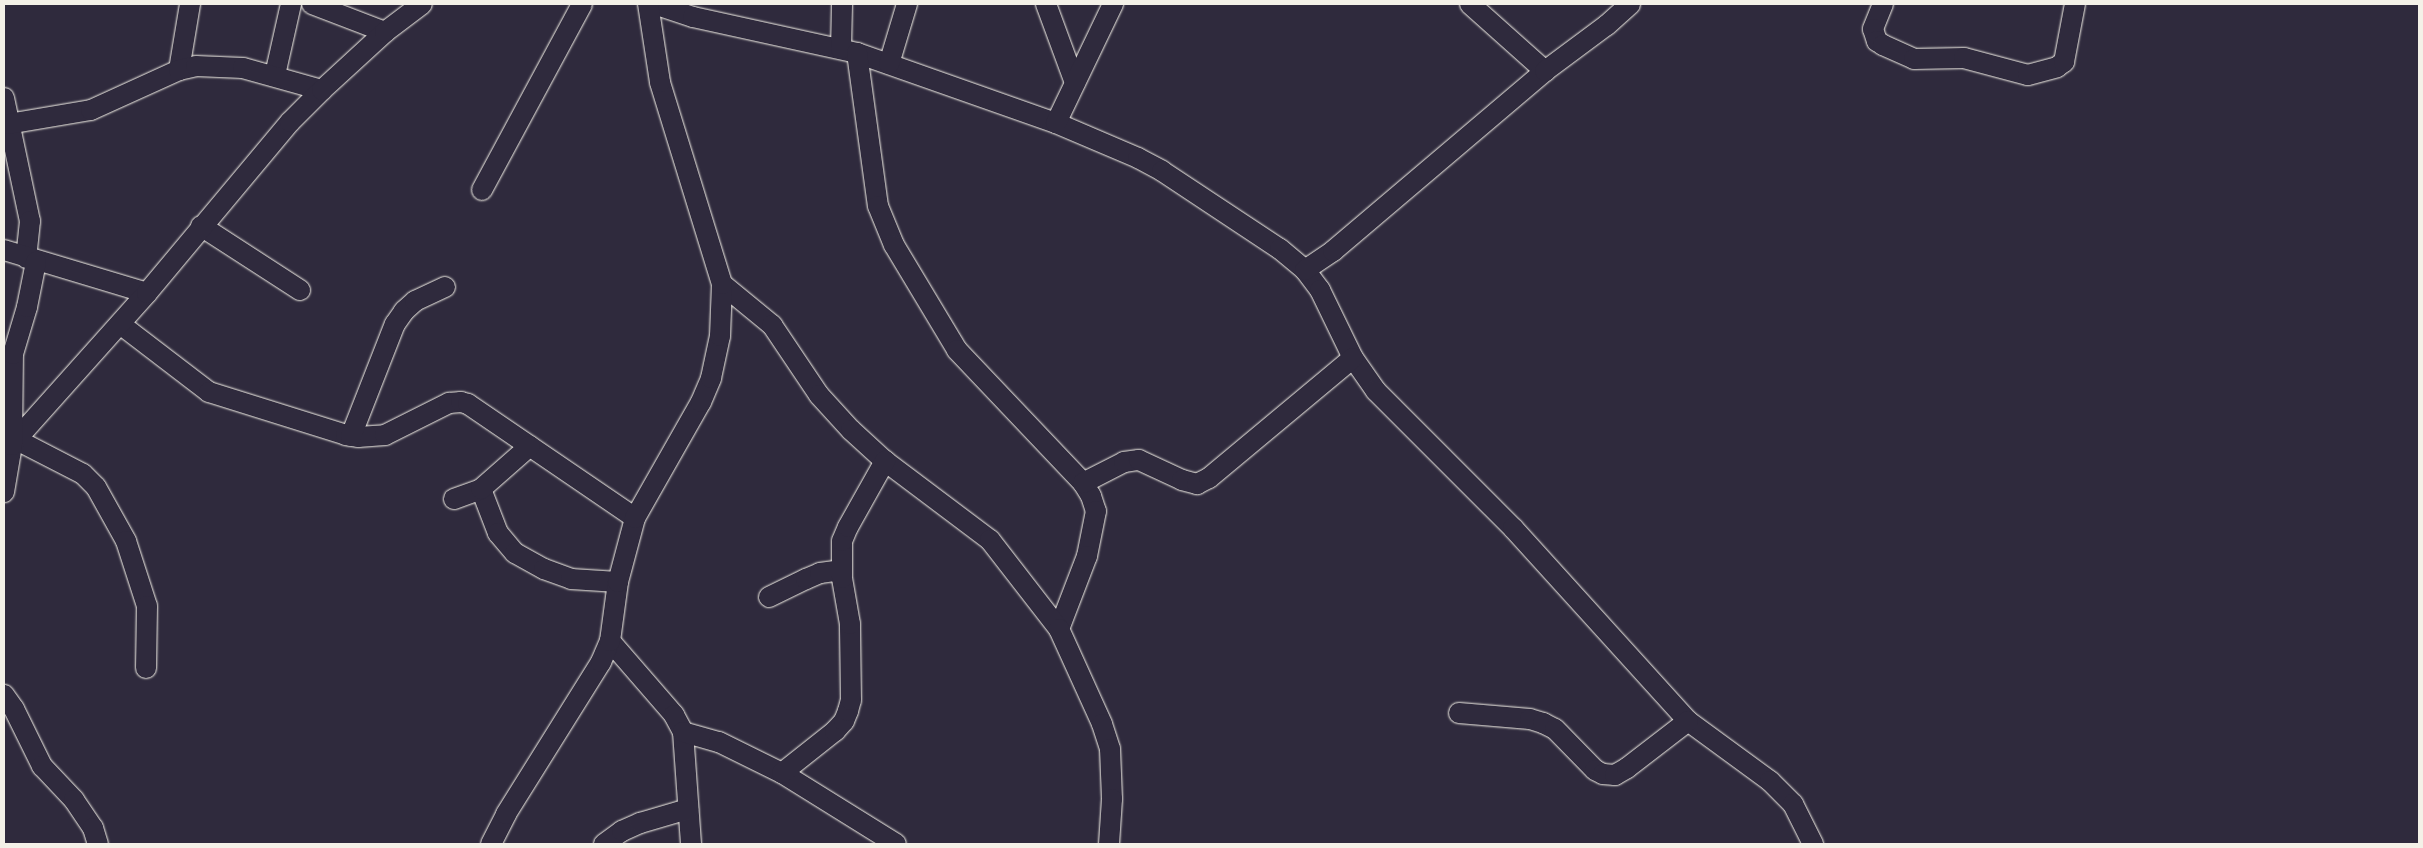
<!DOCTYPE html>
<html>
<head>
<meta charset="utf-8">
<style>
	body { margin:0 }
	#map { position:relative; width:2423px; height:848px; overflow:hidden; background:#2f2a3d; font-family:Itim,sans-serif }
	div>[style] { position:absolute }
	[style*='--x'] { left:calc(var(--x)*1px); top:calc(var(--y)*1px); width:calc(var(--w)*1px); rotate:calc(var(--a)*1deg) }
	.roads { filter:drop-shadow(0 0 1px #f4f1e8) drop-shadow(0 0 1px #f4f1e8) }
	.street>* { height:20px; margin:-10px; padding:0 10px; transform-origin:10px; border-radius:10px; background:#2f2a3d }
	span { translate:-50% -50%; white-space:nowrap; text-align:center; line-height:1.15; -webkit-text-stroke:5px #2f2a3d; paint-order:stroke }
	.frame { position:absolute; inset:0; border:5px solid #f4f1e8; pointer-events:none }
</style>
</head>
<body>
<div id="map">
	<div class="roads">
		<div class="street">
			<div style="--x:312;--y:4;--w:78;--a:21"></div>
			<div style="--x:654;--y:4;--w:41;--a:18.4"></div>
			<div style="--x:693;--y:17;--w:168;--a:12.4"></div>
			<div style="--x:857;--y:53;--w:211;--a:19.4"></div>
			<div style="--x:1056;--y:123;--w:89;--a:23.1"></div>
			<div style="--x:1138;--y:158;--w:27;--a:28"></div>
			<div style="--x:1162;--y:171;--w:141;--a:33.5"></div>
			<div style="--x:1280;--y:249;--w:33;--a:40"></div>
			<div style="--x:1305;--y:270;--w:25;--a:53"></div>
			<div style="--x:1320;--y:290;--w:76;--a:64.1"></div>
			<div style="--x:1353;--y:358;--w:40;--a:55.1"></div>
			<div style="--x:1376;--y:391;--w:194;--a:45"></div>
			<div style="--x:1513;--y:528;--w:261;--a:47.8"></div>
			<div style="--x:1688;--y:721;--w:102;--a:36.2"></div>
			<div style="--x:1770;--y:781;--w:33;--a:45"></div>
			<div style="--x:1793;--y:804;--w:45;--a:63.4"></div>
			<div style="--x:1046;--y:4;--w:84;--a:69.8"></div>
			<div style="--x:1470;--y:4;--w:101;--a:41.8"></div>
			<div style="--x:1883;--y:4;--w:27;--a:112"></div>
			<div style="--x:1873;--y:29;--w:13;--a:72"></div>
			<div style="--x:1877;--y:41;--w:7;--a:34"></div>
			<div style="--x:1883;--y:45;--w:34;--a:24"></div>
			<div style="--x:1914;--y:59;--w:50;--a:-1.1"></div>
			<div style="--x:1964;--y:58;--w:66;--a:14.9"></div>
			<div style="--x:2028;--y:75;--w:30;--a:-15"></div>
			<div style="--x:2057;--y:67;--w:9;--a:-36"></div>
			<div style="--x:2064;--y:62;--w:59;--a:-79.3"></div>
			<div style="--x:841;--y:49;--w:45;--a:-88.7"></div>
			<div style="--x:857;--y:53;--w:154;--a:82.2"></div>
			<div style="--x:878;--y:206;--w:42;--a:67.7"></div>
			<div style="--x:894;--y:245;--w:122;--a:59"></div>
			<div style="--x:957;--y:350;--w:183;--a:46.5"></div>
			<div style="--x:1083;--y:483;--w:15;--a:58"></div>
			<div style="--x:1091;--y:496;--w:16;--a:72"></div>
			<div style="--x:1096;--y:511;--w:46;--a:101.3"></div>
			<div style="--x:1087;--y:556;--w:78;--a:111"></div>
			<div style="--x:889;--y:64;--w:63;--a:-73.3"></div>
			<div style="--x:179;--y:70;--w:67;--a:-80.5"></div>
			<div style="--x:275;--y:75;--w:73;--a:-77.3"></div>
			<div style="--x:4;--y:98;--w:126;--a:78.1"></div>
			<div style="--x:30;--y:221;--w:37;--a:96"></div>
			<div style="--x:1056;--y:123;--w:132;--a:-64.4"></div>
			<div style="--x:8;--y:124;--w:84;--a:-9.6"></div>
			<div style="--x:91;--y:110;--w:97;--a:-24.4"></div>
			<div style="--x:179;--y:70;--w:17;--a:-13"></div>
			<div style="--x:196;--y:66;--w:47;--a:2.4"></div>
			<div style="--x:243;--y:68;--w:82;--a:15.6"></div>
			<div style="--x:482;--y:190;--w:211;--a:-61.7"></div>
			<div style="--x:201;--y:226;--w:118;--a:32.9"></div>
			<div style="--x:4;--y:250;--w:149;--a:16.7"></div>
			<div style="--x:1305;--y:270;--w:34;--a:-34"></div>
			<div style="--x:1333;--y:251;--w:278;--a:-40.3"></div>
			<div style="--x:1545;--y:71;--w:77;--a:-36.6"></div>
			<div style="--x:1607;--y:25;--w:31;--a:-42"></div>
			<div style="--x:722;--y:284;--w:65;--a:39.4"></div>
			<div style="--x:772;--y:325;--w:84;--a:56.1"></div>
			<div style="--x:819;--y:395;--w:47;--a:47.6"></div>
			<div style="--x:851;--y:430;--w:46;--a:42.4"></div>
			<div style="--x:885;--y:461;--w:131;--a:37"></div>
			<div style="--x:990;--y:540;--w:113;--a:52.2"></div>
			<div style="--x:1059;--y:629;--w:104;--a:65.6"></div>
			<div style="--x:1102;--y:724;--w:26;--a:72"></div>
			<div style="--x:1110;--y:749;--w:50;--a:87.7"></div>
			<div style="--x:1112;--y:799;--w:45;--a:93.8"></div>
			<div style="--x:120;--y:324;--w:112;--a:37.4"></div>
			<div style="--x:209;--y:392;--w:144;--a:17.4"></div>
			<div style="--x:346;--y:435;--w:12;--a:9"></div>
			<div style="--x:358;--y:437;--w:27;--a:-4"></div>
			<div style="--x:385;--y:435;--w:72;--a:-26.6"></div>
			<div style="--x:449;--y:403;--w:12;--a:-5"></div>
			<div style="--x:461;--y:402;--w:7;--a:16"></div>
			<div style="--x:468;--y:404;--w:202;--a:34.3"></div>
			<div style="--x:351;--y:436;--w:120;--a:-68.6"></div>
			<div style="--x:395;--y:324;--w:16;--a:-55"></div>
			<div style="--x:404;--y:311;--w:15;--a:-42"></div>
			<div style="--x:415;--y:301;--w:33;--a:-25"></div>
			<div style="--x:17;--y:440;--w:74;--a:27.3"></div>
			<div style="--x:83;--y:474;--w:18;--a:45"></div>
			<div style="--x:96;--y:487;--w:62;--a:60.9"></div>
			<div style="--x:126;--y:541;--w:68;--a:72.1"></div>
			<div style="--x:147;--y:606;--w:62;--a:90.9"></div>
			<div style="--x:4;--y:453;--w:215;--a:-48.2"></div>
			<div style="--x:147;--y:293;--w:223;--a:-50.1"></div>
			<div style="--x:290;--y:122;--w:45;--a:-45"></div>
			<div style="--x:322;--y:90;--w:86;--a:-42.6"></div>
			<div style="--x:385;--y:32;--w:46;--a:-37.1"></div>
			<div style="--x:1083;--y:483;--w:46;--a:-27.1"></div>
			<div style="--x:1124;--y:462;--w:15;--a:-8"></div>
			<div style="--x:1139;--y:460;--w:47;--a:24.9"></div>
			<div style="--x:1182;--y:480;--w:16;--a:15"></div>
			<div style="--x:1197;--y:484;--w:13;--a:-27"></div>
			<div style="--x:1209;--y:478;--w:187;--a:-39.8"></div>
			<div style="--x:481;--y:489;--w:47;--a:68.9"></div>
			<div style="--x:498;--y:533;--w:26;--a:50"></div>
			<div style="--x:515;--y:553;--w:33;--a:29"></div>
			<div style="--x:544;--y:569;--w:29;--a:20"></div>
			<div style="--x:571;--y:579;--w:47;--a:3.7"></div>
			<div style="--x:4;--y:492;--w:48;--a:-80.3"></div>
			<div style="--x:12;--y:445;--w:91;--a:-89.4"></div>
			<div style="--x:13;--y:354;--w:49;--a:-73.4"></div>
			<div style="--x:27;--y:307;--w:46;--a:-78.7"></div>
			<div style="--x:454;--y:499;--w:29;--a:-20"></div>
			<div style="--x:481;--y:489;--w:65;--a:-41.3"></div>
			<div style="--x:769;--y:597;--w:41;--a:-25.9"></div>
			<div style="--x:806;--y:579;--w:15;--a:-23"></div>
			<div style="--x:820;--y:573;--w:21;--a:-8"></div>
			<div style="--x:610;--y:641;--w:98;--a:49.1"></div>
			<div style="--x:674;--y:715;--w:19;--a:62"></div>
			<div style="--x:683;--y:732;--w:112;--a:85.9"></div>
			<div style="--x:4;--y:695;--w:17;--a:54"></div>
			<div style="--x:14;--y:709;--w:64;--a:63.8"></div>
			<div style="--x:42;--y:766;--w:47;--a:46.7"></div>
			<div style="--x:74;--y:800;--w:34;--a:56"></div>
			<div style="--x:93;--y:828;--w:17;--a:73"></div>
			<div style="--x:1459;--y:713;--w:71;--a:4.8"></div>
			<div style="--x:1530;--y:719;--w:14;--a:17"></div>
			<div style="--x:1543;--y:723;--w:13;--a:27"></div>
			<div style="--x:1555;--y:729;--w:57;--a:45.7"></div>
			<div style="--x:1595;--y:770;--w:9;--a:27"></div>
			<div style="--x:1603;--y:774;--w:12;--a:5"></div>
			<div style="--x:1615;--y:775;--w:14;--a:-30"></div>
			<div style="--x:1627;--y:768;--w:77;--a:-37.6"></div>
			<div style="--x:683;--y:732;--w:37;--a:16"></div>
			<div style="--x:719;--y:742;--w:70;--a:26.2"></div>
			<div style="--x:782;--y:773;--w:134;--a:31.9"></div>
			<div style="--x:782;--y:773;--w:68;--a:-38.4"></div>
			<div style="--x:835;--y:731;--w:13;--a:-48"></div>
			<div style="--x:844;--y:721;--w:11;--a:-68"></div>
			<div style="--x:848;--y:711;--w:11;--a:-75"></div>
			<div style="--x:851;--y:700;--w:76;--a:-90.8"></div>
			<div style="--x:850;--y:624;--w:47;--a:-99.9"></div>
			<div style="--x:842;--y:578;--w:37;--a:-90"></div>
			<div style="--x:842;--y:541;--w:15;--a:-67"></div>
			<div style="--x:848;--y:527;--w:76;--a:-60.7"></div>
			<div style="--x:491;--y:844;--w:34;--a:-63"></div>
			<div style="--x:506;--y:814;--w:179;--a:-58"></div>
			<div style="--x:601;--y:662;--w:23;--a:-67"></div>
			<div style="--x:610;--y:641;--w:60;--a:-82.3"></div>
			<div style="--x:618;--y:582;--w:66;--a:-75.1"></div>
			<div style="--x:635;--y:518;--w:133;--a:-60.4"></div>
			<div style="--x:701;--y:402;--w:26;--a:-67"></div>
			<div style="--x:711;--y:378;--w:43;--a:-77.9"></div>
			<div style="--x:720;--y:336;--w:52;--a:-87.8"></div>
			<div style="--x:722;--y:284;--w:211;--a:-107.1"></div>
			<div style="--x:660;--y:82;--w:79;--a:-98.7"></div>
			<div style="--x:604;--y:844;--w:22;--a:-36"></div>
			<div style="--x:622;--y:831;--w:20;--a:-24"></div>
			<div style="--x:640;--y:823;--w:50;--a:-16.3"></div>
		</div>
	</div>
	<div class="frame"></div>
</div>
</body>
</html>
